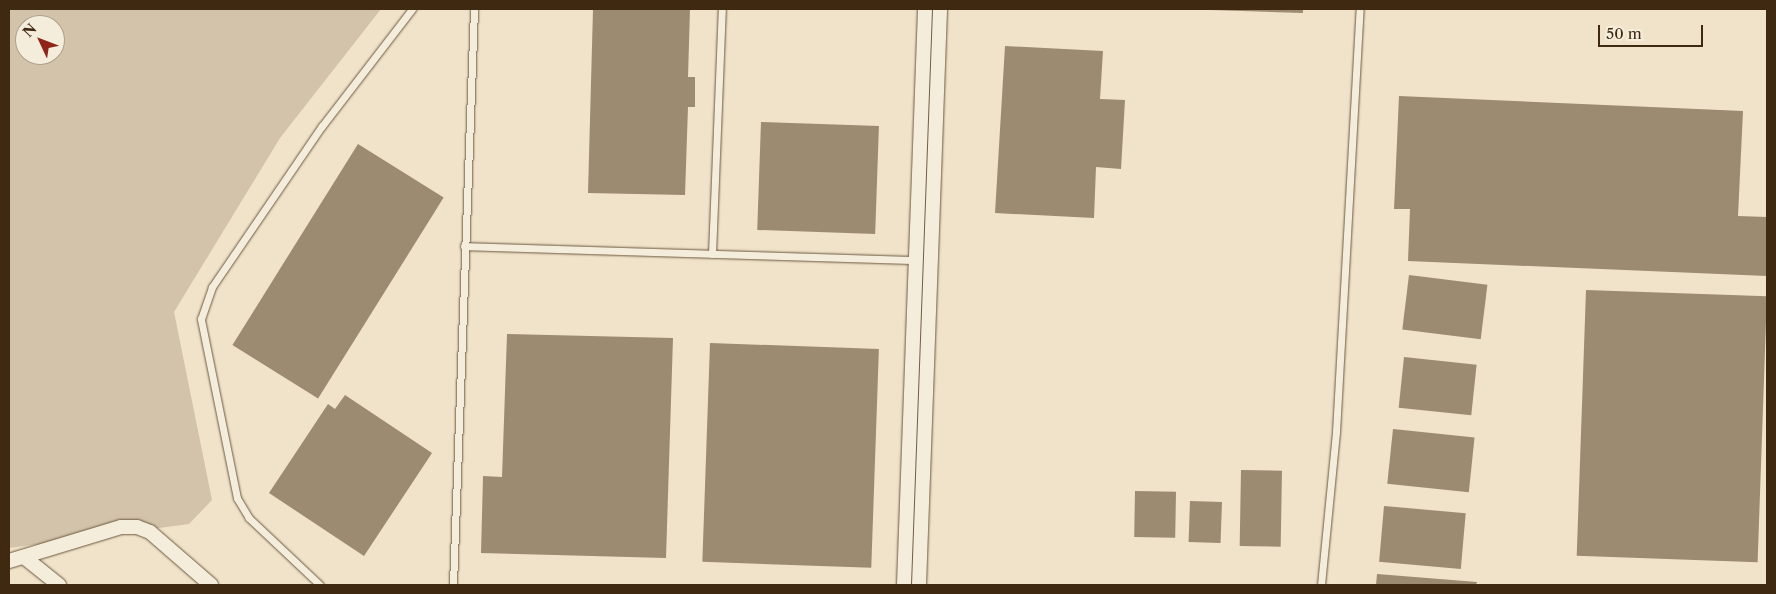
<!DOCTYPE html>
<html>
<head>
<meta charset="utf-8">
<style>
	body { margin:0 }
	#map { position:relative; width:1776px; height:594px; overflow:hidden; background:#f0e3c9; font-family:"Libre Caslon Text",serif }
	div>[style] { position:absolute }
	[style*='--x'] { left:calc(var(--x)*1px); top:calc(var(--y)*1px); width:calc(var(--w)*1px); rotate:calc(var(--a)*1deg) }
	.green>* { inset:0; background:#d2c3aa }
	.building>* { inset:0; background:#9c8a71; transform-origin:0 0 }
	.roads { filter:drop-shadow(0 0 1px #6c583f) drop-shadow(0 0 1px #6c583f) }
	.service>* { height:7px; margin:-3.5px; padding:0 3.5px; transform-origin:3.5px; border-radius:3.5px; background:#f5eddc }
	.minor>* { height:14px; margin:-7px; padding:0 7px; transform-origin:7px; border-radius:7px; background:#f5eddc }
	span { translate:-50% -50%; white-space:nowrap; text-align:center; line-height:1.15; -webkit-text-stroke:5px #f5eddc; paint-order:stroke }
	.frame { position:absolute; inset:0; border:10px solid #402911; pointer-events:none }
	.north { position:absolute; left:15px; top:15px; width:50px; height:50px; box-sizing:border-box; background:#f5eddc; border:1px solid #ad9f8b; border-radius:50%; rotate:313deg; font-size:14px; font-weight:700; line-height:20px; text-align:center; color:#402911 }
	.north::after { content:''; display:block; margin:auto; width:18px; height:22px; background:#8f2418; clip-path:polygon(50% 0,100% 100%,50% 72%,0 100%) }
	.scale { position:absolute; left:1598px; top:25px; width:105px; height:22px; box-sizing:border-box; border:2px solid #402911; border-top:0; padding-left:6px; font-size:15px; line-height:18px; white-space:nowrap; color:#402911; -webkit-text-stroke:4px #f5eddc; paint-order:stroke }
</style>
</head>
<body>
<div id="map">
	<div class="green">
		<div style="clip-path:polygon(evenodd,9px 9px,381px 9px,280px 138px,174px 312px,212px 500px,189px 524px,9px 548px,9px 9px,25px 25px,55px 25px,55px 55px,25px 55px,25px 25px)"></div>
	</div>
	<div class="building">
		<div style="clip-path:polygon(593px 9px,690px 9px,688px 77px,695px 77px,695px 107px,688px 107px,685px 195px,588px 193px)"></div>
		<div style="clip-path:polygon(1180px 9px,1303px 9px,1303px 13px)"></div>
		<div style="clip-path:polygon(1005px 46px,1103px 51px,1100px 99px,1125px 100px,1121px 169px,1096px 167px,1094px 218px,995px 213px)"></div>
		<div style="clip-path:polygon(1399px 96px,1743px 111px,1738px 216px,1767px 217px,1767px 276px,1408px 261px,1410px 209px,1394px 209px)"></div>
		<div style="left:761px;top:122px;width:118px;height:108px;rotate:2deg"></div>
		<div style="left:358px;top:144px;width:101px;height:237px;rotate:32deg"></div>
		<div style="left:1409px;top:275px;width:79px;height:55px;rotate:7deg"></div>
		<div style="left:1586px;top:290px;width:181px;height:266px;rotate:2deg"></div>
		<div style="clip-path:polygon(507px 334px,673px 338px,666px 558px,481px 553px,483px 476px,502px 477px)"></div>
		<div style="left:710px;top:343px;width:169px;height:219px;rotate:2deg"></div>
		<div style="left:1404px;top:357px;width:73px;height:51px;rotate:6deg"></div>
		<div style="clip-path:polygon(345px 395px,432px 453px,364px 556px,269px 493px,328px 404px,335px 409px)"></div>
		<div style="left:1393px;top:429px;width:82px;height:55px;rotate:6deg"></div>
		<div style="left:1241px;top:470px;width:41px;height:76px;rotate:1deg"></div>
		<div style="left:1135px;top:491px;width:41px;height:46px;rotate:1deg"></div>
		<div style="left:1190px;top:501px;width:32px;height:41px;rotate:2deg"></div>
		<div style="left:1384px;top:506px;width:82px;height:56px;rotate:5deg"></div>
		<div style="clip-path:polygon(1377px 574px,1477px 582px,1476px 585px,1376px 585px)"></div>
	</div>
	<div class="roads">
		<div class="service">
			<div style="--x:464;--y:246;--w:452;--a:1.8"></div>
			<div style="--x:712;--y:254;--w:245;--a:-87.7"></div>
			<div style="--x:320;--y:585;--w:98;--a:-136.7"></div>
			<div style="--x:249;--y:518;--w:23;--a:-121"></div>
			<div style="--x:237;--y:498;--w:183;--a:-101.4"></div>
			<div style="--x:201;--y:319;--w:34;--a:-71"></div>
			<div style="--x:212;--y:287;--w:195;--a:-55.7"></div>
			<div style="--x:322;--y:126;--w:148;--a:-52.4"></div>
			<div style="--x:453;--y:585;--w:576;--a:-87.91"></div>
			<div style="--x:1321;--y:585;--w:154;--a:-84.4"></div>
			<div style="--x:1336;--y:432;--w:424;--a:-86.8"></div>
		</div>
		<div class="minor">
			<div style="--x:24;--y:557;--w:45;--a:38.7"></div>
			<div style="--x:9;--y:561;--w:117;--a:-16.9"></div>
			<div style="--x:121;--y:527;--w:16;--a:0"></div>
			<div style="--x:137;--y:527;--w:14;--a:21"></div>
			<div style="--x:150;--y:532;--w:81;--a:41"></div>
			<div style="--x:904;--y:585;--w:576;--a:-87.91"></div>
			<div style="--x:919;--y:585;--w:576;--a:-87.91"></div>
		</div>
	</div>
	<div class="frame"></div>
	<div class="north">N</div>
	<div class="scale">50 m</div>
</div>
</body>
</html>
